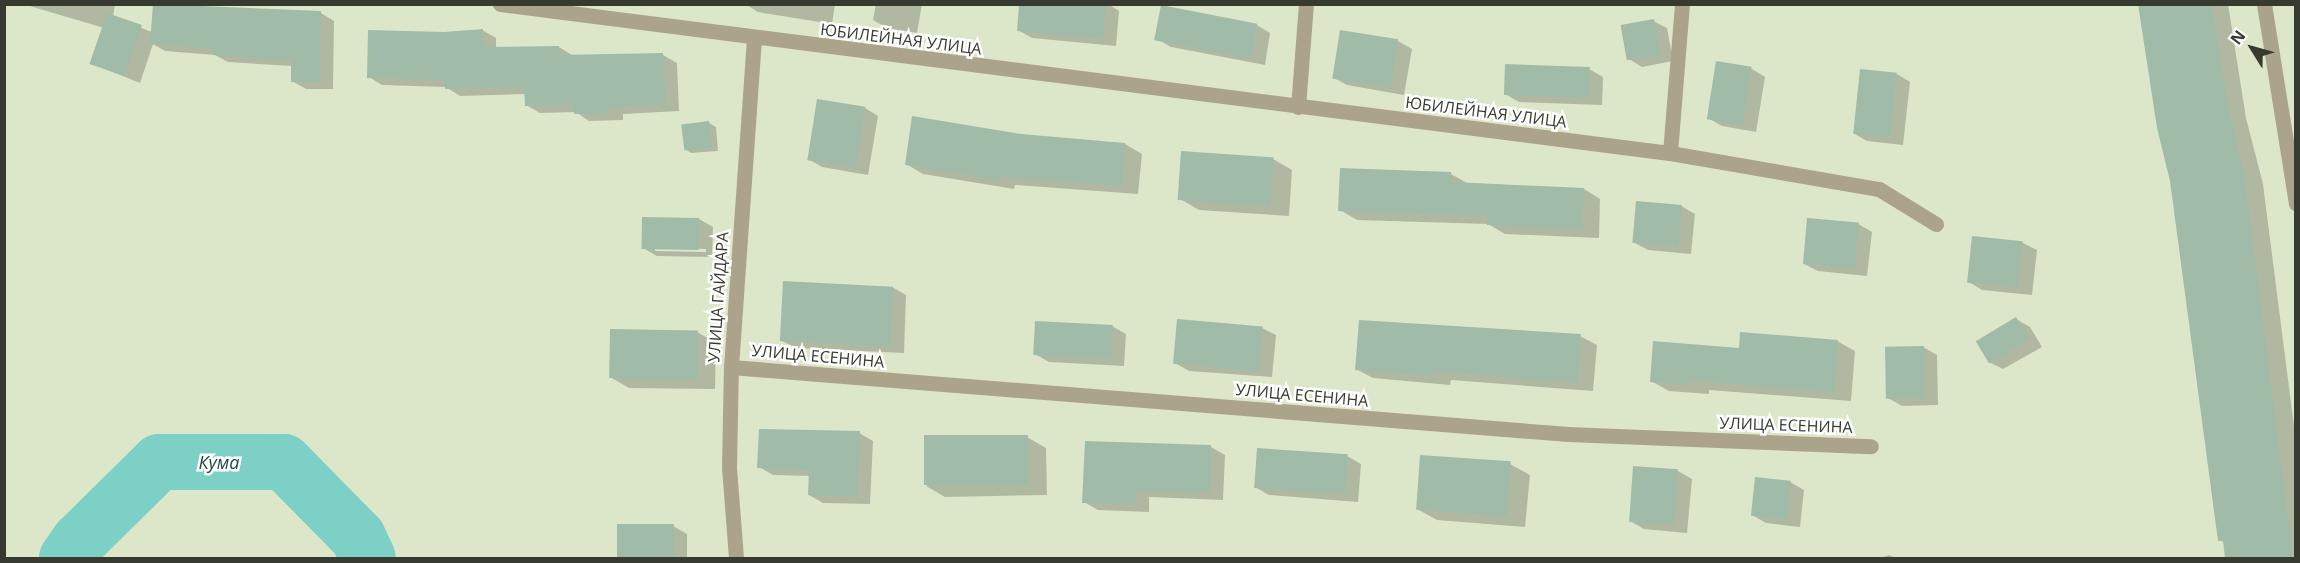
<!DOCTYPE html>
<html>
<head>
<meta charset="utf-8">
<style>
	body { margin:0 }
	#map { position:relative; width:2300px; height:563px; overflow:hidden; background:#dce7ca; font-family:"Open Sans",sans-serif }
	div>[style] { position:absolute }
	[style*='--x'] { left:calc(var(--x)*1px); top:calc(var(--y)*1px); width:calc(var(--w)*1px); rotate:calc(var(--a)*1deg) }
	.shadow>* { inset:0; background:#0003 }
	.river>* { height:56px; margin:-28px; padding:0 28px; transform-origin:28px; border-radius:28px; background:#7cd0c5 }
	.building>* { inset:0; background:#a0bca9; transform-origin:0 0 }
	.minor>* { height:15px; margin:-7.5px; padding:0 7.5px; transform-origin:7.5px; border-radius:7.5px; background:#aca48a }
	span { translate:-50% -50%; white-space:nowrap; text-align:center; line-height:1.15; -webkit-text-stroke:5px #fff; paint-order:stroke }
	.street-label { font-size:16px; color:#363a2f }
	.water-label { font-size:18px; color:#204843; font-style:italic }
	.frame { position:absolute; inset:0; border:6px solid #363a2f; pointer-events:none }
	.north { position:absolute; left:2222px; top:18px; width:60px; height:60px; -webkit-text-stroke:4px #fff; paint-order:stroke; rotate:307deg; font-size:16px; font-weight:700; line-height:24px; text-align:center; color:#363a2f }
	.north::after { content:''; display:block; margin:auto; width:21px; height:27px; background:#363a2f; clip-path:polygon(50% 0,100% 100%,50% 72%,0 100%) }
</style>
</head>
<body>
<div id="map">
	<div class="shadow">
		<div style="clip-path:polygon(23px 4px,115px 4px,113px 17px,152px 32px,154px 4px,321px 13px,334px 21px,333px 89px,306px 89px,292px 81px,292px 66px,228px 62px,215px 55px,165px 51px,153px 44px,140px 83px,93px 64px,104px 28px)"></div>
		<div style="clip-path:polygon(745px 4px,835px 4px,832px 24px,758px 12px)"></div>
		<div style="clip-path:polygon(876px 4px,922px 4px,917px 33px,887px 28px,873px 20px)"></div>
		<div style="clip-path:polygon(1021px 4px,1108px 4px,1119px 11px,1116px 46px,1032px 38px,1018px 30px)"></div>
		<div style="clip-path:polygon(2139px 4px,2228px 4px,2246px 118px,2263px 184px,2296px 442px,2296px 558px,2227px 558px,2225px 543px,2220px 540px,2172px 181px)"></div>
		<div style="clip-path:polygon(1653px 21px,1667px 28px,1673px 61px,1642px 67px,1629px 59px)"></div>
		<div style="clip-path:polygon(1257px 25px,1270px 33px,1265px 65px,1171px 47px,1157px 39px)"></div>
		<div style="clip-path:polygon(482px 30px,496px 38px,496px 48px,559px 47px,572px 55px,663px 55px,677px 63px,679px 111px,623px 114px,623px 120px,589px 121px,576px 112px,540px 113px,526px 105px,526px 94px,460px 96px,446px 87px,382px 85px,369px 77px,444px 34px)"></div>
		<div style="clip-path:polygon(1341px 32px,1398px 41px,1412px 49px,1404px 95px,1347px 85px,1334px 78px)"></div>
		<div style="clip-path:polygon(1717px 63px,1752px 69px,1765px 77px,1756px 132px,1722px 126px,1708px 118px)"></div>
		<div style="clip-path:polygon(1589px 69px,1603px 77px,1602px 105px,1519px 102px,1505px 94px)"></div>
		<div style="clip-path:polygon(1897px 74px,1910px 82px,1903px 145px,1867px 141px,1853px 133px)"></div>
		<div style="clip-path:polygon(865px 108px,878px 116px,868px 175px,822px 167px,808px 159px)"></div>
		<div style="clip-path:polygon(709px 123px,716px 127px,718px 151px,691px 153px,685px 149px)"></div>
		<div style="clip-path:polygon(1021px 136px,1125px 144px,1142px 154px,1138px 194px,1015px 185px,1014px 189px,923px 174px,906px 164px)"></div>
		<div style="clip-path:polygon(1273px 159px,1292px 170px,1289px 216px,1199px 210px,1180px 199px)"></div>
		<div style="clip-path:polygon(1451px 174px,1467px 183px,1584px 189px,1600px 199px,1599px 238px,1505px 234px,1488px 224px,1357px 220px,1340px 210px)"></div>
		<div style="clip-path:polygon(1681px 206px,1695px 214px,1691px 254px,1648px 250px,1635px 243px)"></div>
		<div style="clip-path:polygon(evenodd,699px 219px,713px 227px,712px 257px,657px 256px,643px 248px,699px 219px,655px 248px,706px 249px,706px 252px,655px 251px,655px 248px)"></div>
		<div style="clip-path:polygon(1858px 224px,1872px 232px,1867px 276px,1818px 271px,1804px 264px)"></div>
		<div style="clip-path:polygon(1974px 238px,2023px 243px,2037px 250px,2032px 295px,1982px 290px,1969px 282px)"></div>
		<div style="clip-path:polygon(892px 287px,906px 295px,904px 353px,796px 348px,782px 341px)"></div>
		<div style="clip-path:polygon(2016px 319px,2030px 327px,2042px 347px,2003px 369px,1989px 362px)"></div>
		<div style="clip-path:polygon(1112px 326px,1126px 334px,1124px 366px,1049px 362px,1035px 354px)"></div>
		<div style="clip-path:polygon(1262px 328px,1276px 335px,1272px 377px,1189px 371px,1175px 363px)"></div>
		<div style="clip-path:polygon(697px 332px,716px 343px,715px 389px,629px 388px,610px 377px)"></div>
		<div style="clip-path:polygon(1580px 336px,1597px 345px,1593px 391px,1451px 380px,1450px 385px,1373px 378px,1356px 369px)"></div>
		<div style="clip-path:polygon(1837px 341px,1855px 351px,1851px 401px,1709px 390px,1709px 394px,1669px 391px,1651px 381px,1741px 349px)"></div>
		<div style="clip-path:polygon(1923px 347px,1937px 355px,1938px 405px,1902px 406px,1888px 398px)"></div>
		<div style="clip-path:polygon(859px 433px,873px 441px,870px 504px,823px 503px,809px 495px,810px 476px,773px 475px,759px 467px)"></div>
		<div style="clip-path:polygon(1027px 437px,1046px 448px,1047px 495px,945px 497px,926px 486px)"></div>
		<div style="clip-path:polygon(1211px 447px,1225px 455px,1223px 500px,1149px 497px,1149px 512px,1098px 510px,1084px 502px)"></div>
		<div style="clip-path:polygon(1347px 456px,1361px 464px,1358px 502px,1269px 495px,1255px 487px)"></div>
		<div style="clip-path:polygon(1510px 464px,1530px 475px,1525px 527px,1437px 520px,1417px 509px)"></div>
		<div style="clip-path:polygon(1634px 468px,1678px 471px,1692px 479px,1687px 533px,1644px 529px,1630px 521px)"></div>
		<div style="clip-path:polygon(1790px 482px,1804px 490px,1800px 527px,1766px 523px,1752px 515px)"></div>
		<div style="clip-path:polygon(673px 526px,687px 534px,687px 558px,619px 558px,619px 527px)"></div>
		<div style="clip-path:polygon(1889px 555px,1895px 558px,1880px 558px)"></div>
	</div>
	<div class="river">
		<div style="--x:67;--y:558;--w:21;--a:-55"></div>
		<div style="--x:79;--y:541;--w:112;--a:-44.6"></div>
		<div style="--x:159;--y:462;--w:125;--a:0"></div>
		<div style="--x:284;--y:462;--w:105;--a:45.4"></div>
		<div style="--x:358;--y:537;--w:23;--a:65"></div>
	</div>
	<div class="building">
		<div style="clip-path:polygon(153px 4px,321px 11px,320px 82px,291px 82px,291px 60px,213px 55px,213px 49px,150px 44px)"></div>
		<div style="clip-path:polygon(1019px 4px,1106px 4px,1103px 39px,1017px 31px)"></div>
		<div style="clip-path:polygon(2138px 4px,2211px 4px,2228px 106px,2244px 173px,2293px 558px,2225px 558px,2223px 541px,2218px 541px,2170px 181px,2157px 128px)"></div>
		<div style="left:1161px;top:5px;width:98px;height:36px;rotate:11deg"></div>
		<div style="left:107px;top:13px;width:37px;height:54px;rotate:19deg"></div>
		<div style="left:1654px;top:19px;width:36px;height:34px;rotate:80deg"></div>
		<div style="clip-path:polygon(483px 29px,483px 47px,559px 46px,559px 55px,663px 53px,666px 104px,609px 107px,609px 113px,574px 114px,574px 104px,525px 106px,524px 87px,445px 89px,445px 80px,367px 78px,368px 30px,444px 32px)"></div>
		<div style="left:1340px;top:30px;width:59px;height:49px;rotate:9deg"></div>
		<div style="left:1716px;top:61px;width:36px;height:59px;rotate:9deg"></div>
		<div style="left:1505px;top:64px;width:85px;height:31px;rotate:2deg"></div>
		<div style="left:1860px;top:69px;width:37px;height:65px;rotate:6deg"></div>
		<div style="left:817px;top:99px;width:49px;height:62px;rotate:9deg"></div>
		<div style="clip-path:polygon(912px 116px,1021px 134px,1125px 143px,1122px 186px,998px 176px,997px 180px,905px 165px)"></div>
		<div style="left:709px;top:121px;width:26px;height:28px;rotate:83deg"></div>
		<div style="left:1181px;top:151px;width:93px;height:49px;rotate:4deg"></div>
		<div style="clip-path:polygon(1340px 168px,1451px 172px,1451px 182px,1584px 188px,1582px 229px,1487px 225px,1487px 216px,1338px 211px)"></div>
		<div style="left:1636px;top:201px;width:46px;height:42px;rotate:5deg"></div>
		<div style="left:642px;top:217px;width:57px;height:32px;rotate:1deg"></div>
		<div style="left:1807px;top:218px;width:52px;height:46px;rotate:5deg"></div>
		<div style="left:1972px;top:236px;width:51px;height:47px;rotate:6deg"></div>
		<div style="left:783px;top:281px;width:110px;height:60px;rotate:3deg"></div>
		<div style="left:2016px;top:317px;width:26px;height:47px;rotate:59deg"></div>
		<div style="left:1177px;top:319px;width:86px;height:45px;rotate:5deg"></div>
		<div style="clip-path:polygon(1359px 320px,1581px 334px,1577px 383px,1434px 371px,1434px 376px,1355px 370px)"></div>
		<div style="left:1035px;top:321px;width:78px;height:34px;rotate:3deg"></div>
		<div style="left:610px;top:329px;width:88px;height:49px;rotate:1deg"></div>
		<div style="clip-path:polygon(1740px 332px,1838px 340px,1834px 392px,1692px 381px,1691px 385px,1650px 382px,1653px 341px,1739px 348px)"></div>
		<div style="left:1924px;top:346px;width:52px;height:39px;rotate:89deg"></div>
		<div style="clip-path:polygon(759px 429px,860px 431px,857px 497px,808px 495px,809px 470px,757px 468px)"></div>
		<div style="left:1028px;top:435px;width:50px;height:104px;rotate:90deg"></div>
		<div style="clip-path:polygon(1085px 441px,1211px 445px,1210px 493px,1136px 490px,1135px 505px,1082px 503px)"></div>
		<div style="left:1257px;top:448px;width:91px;height:40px;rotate:4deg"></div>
		<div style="left:1420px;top:455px;width:91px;height:55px;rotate:4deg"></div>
		<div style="left:1633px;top:466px;width:45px;height:56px;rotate:4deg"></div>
		<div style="left:1755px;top:477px;width:36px;height:39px;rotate:6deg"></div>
		<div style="left:674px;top:524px;width:34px;height:57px;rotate:90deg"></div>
	</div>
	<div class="minor">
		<div style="--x:500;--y:4;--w:1179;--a:7.26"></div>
		<div style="--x:1670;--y:153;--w:212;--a:9.8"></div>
		<div style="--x:1879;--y:189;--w:67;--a:31.6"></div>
		<div style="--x:2264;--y:4;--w:202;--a:80.9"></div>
		<div style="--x:1298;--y:107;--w:103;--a:-85.6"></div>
		<div style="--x:1670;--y:153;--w:149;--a:-85.4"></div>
		<div style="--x:731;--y:367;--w:840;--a:4.58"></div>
		<div style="--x:1568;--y:434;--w:303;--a:2.3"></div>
		<div style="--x:736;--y:558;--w:90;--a:-94.4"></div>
		<div style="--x:729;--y:468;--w:101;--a:-88.9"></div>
		<div style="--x:731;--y:367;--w:329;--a:-86"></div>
	</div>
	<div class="street-label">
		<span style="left:901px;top:39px;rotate:7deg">ЮБИЛЕЙНАЯ УЛИЦА</span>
		<span style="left:1486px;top:112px;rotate:7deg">ЮБИЛЕЙНАЯ УЛИЦА</span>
		<span style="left:718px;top:297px;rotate:-86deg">УЛИЦА ГАЙДАРА</span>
		<span style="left:818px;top:356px;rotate:5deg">УЛИЦА ЕСЕНИНА</span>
		<span style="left:1302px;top:395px;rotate:5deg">УЛИЦА ЕСЕНИНА</span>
		<span style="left:1786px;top:425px;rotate:2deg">УЛИЦА ЕСЕНИНА</span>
	</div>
	<div class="water-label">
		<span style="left:219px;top:462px">Кума</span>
	</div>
	<div class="frame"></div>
	<div class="north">N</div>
</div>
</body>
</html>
